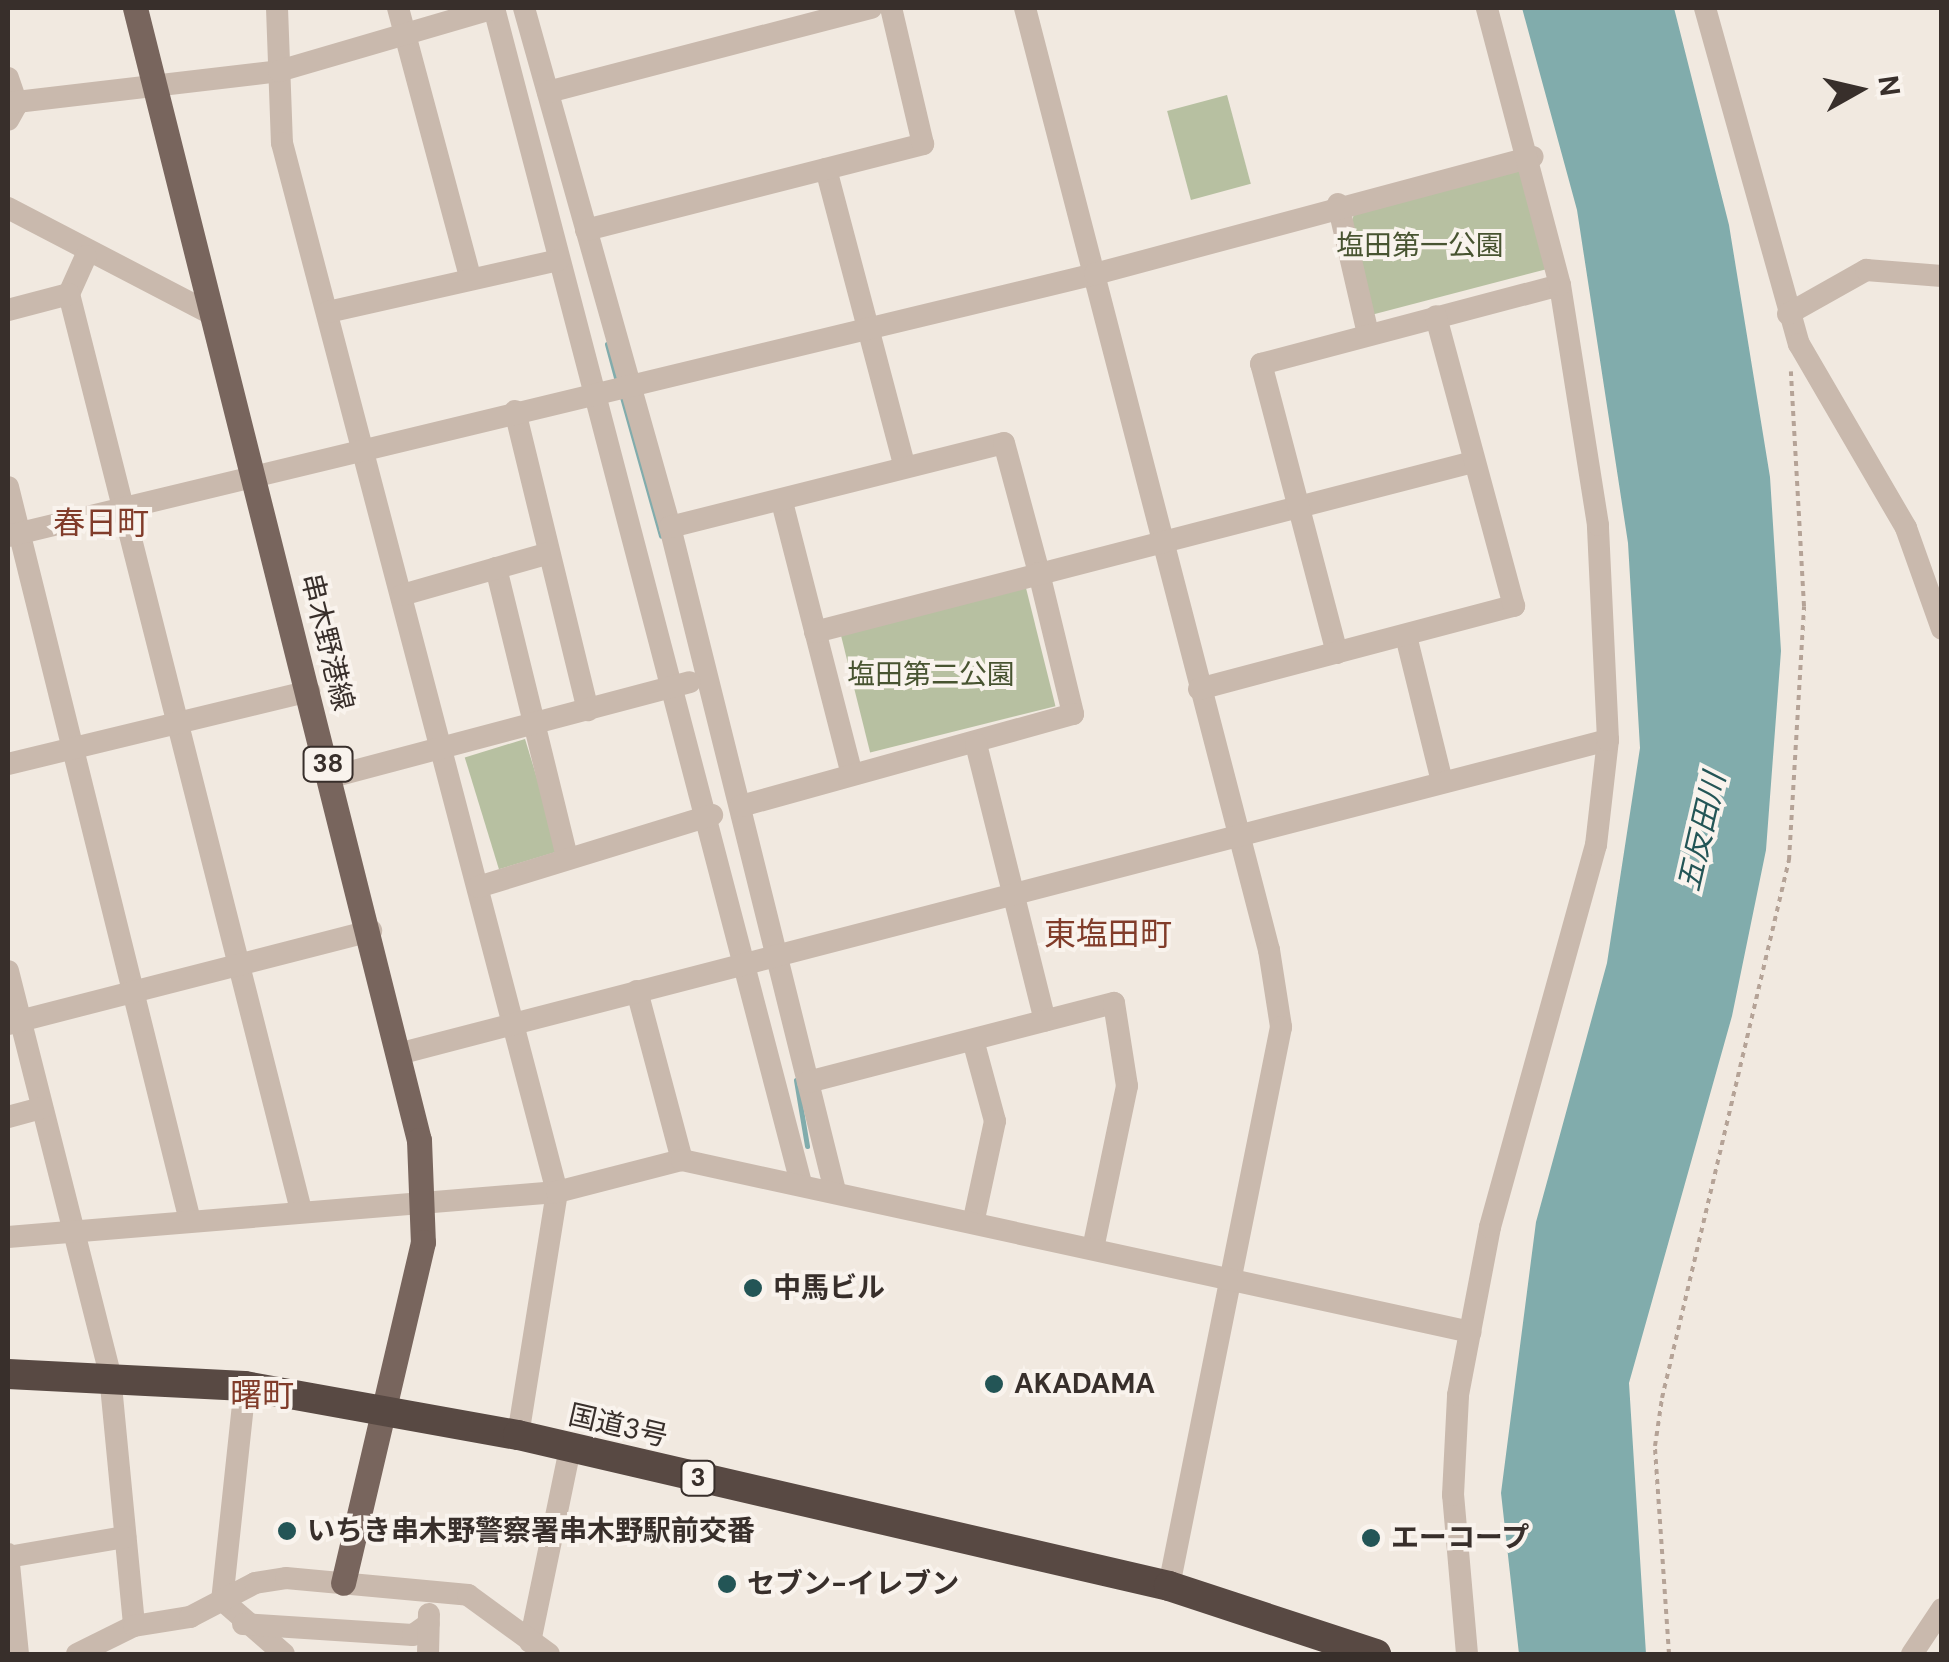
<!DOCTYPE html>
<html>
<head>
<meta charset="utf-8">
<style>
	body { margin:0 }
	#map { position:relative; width:1949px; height:1662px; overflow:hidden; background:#f1e9e0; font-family:"DM Sans","Noto Sans JP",sans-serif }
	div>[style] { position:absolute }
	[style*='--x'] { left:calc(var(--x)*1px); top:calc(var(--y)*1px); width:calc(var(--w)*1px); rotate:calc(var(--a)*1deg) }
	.green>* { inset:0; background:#b7c0a1; transform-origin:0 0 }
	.water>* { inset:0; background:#81acac }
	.stream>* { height:5px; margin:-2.5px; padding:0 2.5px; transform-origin:2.5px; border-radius:2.5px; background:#81acac }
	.path>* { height:4px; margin-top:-2px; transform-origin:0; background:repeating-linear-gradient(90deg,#b5a397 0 5px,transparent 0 10px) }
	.minor>* { height:22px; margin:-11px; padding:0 11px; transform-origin:11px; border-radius:11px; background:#c9b9ad }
	.major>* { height:25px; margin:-12.5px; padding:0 12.5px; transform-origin:12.5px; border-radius:12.5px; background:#78655d }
	.highway>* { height:30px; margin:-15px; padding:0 15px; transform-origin:15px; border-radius:15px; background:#584943 }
	.dots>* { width:28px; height:28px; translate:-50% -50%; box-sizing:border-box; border:5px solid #f9f3ed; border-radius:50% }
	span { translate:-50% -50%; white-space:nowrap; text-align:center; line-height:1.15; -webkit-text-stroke:8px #f9f3ed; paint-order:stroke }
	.shield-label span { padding:2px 8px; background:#f9f3ed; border:2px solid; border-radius:8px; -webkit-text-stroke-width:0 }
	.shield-label { font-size:25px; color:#382f2b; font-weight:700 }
	.park-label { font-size:28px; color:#485431 }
	.street-label { font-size:28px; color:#382f2b }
	.poi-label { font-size:28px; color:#382f2b; font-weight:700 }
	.left { translate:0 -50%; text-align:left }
	.water-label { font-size:30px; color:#235556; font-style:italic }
	.quarter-label { font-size:32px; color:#813c2a }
	.frame { position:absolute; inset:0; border:10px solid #382f2b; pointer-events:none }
	.north { position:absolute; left:1809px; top:40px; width:100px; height:100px; -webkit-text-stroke:8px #f9f3ed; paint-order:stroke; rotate:82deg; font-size:28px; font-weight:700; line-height:40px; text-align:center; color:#382f2b }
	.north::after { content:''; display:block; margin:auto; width:35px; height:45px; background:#382f2b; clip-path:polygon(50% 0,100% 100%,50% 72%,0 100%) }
</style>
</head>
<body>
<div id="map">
	<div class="green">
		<div style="left:1227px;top:95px;width:92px;height:62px;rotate:75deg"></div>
		<div style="clip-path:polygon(1528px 163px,1551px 268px,1371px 315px,1351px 224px,1357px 204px)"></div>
		<div style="left:1025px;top:584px;width:126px;height:191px;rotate:76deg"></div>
		<div style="left:525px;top:739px;width:117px;height:63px;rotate:73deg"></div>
	</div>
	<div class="water">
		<div style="clip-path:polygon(1522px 8px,1674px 8px,1729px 225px,1770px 477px,1781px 651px,1766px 850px,1732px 1016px,1629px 1383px,1646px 1654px,1519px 1654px,1501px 1493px,1536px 1222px,1607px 963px,1640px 748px,1628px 543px,1577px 210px)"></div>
	</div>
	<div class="stream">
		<div style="--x:607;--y:344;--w:39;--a:75"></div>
		<div style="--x:622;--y:397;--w:144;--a:74.3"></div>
		<div style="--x:796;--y:1080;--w:67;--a:80.5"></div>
	</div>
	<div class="path">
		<div style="--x:1669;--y:1654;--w:208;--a:-93.9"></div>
		<div style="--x:1655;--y:1446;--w:49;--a:-81.7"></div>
		<div style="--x:1662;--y:1398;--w:553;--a:-76.72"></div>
		<div style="--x:1789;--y:860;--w:254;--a:-86.6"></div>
		<div style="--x:1804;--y:606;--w:235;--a:-93.2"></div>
	</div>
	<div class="minor">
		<div style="--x:277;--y:8;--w:135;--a:87.9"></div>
		<div style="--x:282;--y:143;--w:1084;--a:75.31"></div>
		<div style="--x:557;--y:1192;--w:246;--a:99.1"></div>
		<div style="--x:398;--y:8;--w:278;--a:75"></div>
		<div style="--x:494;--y:8;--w:1214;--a:75.36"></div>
		<div style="--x:524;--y:8;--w:539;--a:74.29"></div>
		<div style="--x:670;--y:527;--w:684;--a:76.04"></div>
		<div style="--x:1025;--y:8;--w:973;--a:75.48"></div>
		<div style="--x:1269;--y:950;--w:78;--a:81.1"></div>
		<div style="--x:1281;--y:1027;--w:570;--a:101.33"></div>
		<div style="--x:1705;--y:8;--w:349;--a:74.4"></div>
		<div style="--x:1799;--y:344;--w:213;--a:59.8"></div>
		<div style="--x:1906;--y:528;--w:107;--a:70.4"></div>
		<div style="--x:8;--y:78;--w:28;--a:71"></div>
		<div style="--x:17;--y:104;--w:18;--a:119"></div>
		<div style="--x:548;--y:92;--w:334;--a:-14.6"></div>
		<div style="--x:8;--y:103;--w:273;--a:-6.7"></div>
		<div style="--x:279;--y:71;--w:224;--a:-16.3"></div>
		<div style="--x:826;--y:169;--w:308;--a:75.2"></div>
		<div style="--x:1338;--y:204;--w:133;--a:77"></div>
		<div style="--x:8;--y:208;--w:230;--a:27.5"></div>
		<div style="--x:586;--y:230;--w:348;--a:-14.3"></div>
		<div style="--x:923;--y:144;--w:140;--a:-103.2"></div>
		<div style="--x:86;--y:256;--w:42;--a:114.1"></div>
		<div style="--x:69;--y:294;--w:945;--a:75.79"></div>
		<div style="--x:8;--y:310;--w:63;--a:-14.7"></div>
		<div style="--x:328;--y:312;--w:236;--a:-12.7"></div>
		<div style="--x:1788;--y:314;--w:90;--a:-29.4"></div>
		<div style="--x:1866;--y:270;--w:76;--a:4.5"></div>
		<div style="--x:515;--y:411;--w:308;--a:76.3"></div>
		<div style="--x:8;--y:487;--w:756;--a:76.07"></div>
		<div style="--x:782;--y:502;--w:281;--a:75.6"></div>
		<div style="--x:670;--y:527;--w:344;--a:-14.1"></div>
		<div style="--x:1004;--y:443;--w:135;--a:74.9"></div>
		<div style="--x:1039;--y:573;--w:145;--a:76.4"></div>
		<div style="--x:1073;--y:714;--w:345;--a:164.5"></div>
		<div style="--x:8;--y:536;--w:1118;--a:-13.55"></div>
		<div style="--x:1095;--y:274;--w:453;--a:-15"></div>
		<div style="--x:496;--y:568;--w:294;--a:76.2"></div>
		<div style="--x:402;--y:595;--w:153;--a:-15.9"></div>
		<div style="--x:815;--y:632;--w:680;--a:-14.49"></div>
		<div style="--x:1406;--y:636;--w:149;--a:76.1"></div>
		<div style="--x:1337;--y:653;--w:299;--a:-104.7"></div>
		<div style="--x:1261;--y:364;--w:309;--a:-14.8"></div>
		<div style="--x:1199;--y:689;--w:326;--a:-14.8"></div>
		<div style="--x:1514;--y:606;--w:300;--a:-105.1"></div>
		<div style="--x:976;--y:744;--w:285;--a:76"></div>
		<div style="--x:8;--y:764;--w:310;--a:-13.6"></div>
		<div style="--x:331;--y:777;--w:371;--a:-14.8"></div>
		<div style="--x:478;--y:887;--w:245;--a:-17.1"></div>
		<div style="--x:8;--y:971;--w:417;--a:75.8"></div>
		<div style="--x:110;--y:1375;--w:252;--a:84.5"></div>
		<div style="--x:637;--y:991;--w:175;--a:75.1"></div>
		<div style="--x:8;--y:1024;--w:375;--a:-14.4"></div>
		<div style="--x:973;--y:1040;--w:84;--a:74.8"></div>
		<div style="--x:995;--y:1121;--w:100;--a:102.1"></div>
		<div style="--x:402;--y:1053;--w:1246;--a:-14.55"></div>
		<div style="--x:808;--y:1082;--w:316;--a:-14.5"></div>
		<div style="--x:1114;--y:1003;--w:84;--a:81.1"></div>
		<div style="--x:1127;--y:1086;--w:161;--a:101.8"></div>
		<div style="--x:8;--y:1117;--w:35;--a:-15"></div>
		<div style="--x:8;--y:1237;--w:551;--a:-4.69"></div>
		<div style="--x:557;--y:1192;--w:129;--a:-14.4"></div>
		<div style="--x:682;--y:1160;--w:807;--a:12.31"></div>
		<div style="--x:245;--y:1386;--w:215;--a:96.1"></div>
		<div style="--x:222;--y:1600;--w:82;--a:41.1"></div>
		<div style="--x:8;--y:1554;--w:100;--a:84.3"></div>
		<div style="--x:8;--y:1557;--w:119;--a:-9.7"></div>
		<div style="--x:243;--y:1624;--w:170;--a:3.7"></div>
		<div style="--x:413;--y:1635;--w:19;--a:-35"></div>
		<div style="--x:530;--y:1642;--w:197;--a:-78.3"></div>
		<div style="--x:77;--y:1654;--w:64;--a:-26.2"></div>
		<div style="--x:134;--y:1626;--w:57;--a:-9.1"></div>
		<div style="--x:190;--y:1617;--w:73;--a:-27.6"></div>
		<div style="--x:255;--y:1583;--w:31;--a:-9"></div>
		<div style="--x:286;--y:1578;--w:183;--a:5.3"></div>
		<div style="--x:468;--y:1595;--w:100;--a:36.1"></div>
		<div style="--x:428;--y:1654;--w:40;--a:-88.6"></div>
		<div style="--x:1467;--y:1654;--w:160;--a:-95"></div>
		<div style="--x:1453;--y:1495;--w:100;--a:-87.1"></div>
		<div style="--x:1458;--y:1395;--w:171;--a:-79.2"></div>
		<div style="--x:1490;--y:1227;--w:396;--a:-74.5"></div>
		<div style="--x:1596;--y:845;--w:106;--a:-83.5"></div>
		<div style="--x:1608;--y:740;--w:215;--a:-92.7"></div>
		<div style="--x:1598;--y:525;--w:243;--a:-99"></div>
		<div style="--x:1560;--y:285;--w:286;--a:-104.8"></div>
		<div style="--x:1912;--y:1654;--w:54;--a:-56.3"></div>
	</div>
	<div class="major">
		<div style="--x:135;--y:8;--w:1167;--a:75.92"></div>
		<div style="--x:419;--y:1140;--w:102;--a:87.8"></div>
		<div style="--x:423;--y:1242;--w:350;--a:103.2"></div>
	</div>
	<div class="highway">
		<div style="--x:8;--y:1374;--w:237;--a:2.9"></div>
		<div style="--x:245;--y:1386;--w:277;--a:10.2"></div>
		<div style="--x:518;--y:1435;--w:668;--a:13.06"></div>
		<div style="--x:1169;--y:1586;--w:218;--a:18.2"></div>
	</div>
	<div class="dots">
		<div style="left:753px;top:1288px;background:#235556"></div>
		<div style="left:994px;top:1384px;background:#235556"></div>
		<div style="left:287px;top:1531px;background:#235556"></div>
		<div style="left:1371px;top:1538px;background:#235556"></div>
		<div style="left:727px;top:1584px;background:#235556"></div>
	</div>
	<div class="shield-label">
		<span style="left:328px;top:764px">38</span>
		<span style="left:698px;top:1478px">3</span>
	</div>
	<div class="park-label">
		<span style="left:1420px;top:246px">塩田第一公園</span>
		<span style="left:931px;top:675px">塩田第二公園</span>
	</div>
	<div class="street-label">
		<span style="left:327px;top:642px;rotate:76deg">串木野港線</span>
		<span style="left:618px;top:1426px;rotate:13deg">国道3号</span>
	</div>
	<div class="poi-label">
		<span class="left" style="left:773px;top:1288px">中馬ビル</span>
		<span class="left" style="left:1014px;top:1384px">AKADAMA</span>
		<span class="left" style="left:307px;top:1531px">いちき串木野警察署串木野駅前交番</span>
		<span class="left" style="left:1391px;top:1538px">エーコープ</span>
		<span class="left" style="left:747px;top:1584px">セブン-イレブン</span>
	</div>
	<div class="water-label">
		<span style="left:1702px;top:832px;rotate:-77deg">五反田川</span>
	</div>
	<div class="quarter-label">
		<span style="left:101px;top:523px">春日町</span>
		<span style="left:1108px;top:934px">東塩田町</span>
		<span style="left:262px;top:1395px">曙町</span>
	</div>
	<div class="frame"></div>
	<div class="north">N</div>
</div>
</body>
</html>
